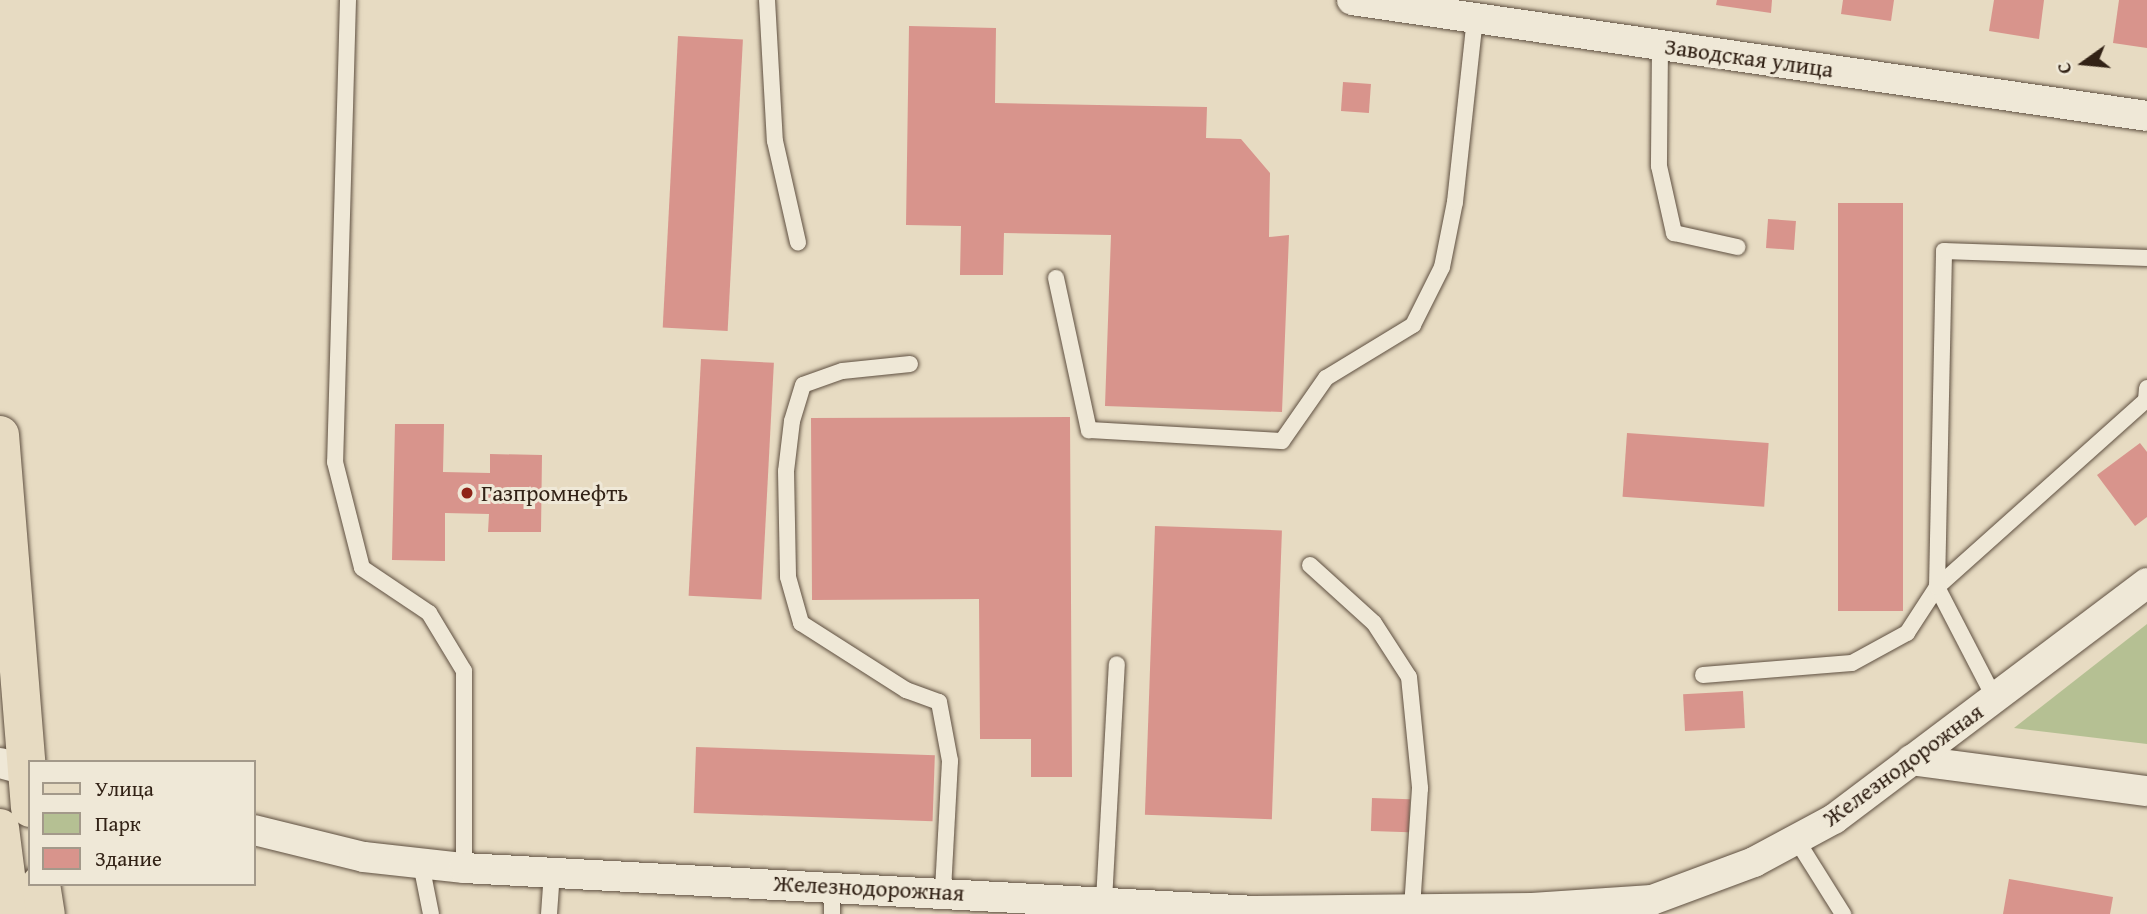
<!DOCTYPE html>
<html>
<head>
<meta charset="utf-8">
<style>
	body { margin:0 }
	#map { position:relative; width:2147px; height:914px; overflow:hidden; background:#e7dbc2; font-family:"Gentium Book Plus",serif }
	div>[style] { position:absolute }
	[style*='--x'] { left:calc(var(--x)*1px); top:calc(var(--y)*1px); width:calc(var(--w)*1px); rotate:calc(var(--a)*1deg) }
	.green>* { inset:0; background:#b5c093 }
	.building>* { inset:0; background:#d8948c; transform-origin:0 0 }
	.roads { filter:drop-shadow(0 0 2px #5f5041) drop-shadow(0 0 2px #5f5041) }
	.service>* { height:16px; margin:-8px; padding:0 8px; transform-origin:8px; border-radius:8px; background:#efe8d7 }
	.minor>* { height:30px; margin:-15px; padding:0 15px; transform-origin:15px; border-radius:15px; background:#efe8d7 }
	.primary>* { height:38px; margin:-19px; padding:0 19px; transform-origin:19px; border-radius:19px; background:#e7dbc2 }
	.dots>* { width:19px; height:19px; translate:-50% -50%; box-sizing:border-box; border:4px solid #efe8d7; border-radius:50% }
	span { translate:-50% -50%; white-space:nowrap; text-align:center; line-height:1.15; -webkit-text-stroke:6px #efe8d7; paint-order:stroke }
	.street-label { font-size:23px; color:#322216 }
	.poi-label { font-size:23px; color:#322216 }
	.left { translate:0 -50%; text-align:left }
	.legend { position:absolute; left:28px; top:760px; width:228px; height:126px; box-sizing:border-box; background:#efe8d7; border:2px solid #a3998a; margin:0; padding:9px 12px; list-style:none; font-size:21px; color:#322216 }
	.legend li { display:flex; align-items:center; gap:14px; height:35px }
	.legend b { width:35px; border:2px solid #a3998a }
	.north { position:absolute; left:2049px; top:28px; width:70px; height:70px; -webkit-text-stroke:5px #efe8d7; paint-order:stroke; rotate:255deg; font-size:19px; font-weight:700; line-height:28px; text-align:center; color:#322216 }
	.north::after { content:''; display:block; margin:auto; width:24px; height:32px; background:#322216; clip-path:polygon(50% 0,100% 100%,50% 72%,0 100%) }
</style>
</head>
<body>
<div id="map">
	<div class="green">
		<div style="clip-path:polygon(2147px 624px,2147px 744px,2014px 728px)"></div>
	</div>
	<div class="building">
		<div style="clip-path:polygon(1717px 0,1772px 0,1771px 13px,1716px 5px)"></div>
		<div style="clip-path:polygon(1843px 0,1894px 0,1891px 21px,1841px 14px)"></div>
		<div style="clip-path:polygon(1994px 0,2044px 0,2039px 39px,1989px 31px)"></div>
		<div style="clip-path:polygon(2119px 0,2147px 0,2147px 48px,2113px 43px)"></div>
		<div style="clip-path:polygon(909px 26px,996px 28px,995px 103px,1207px 107px,1206px 138px,1241px 139px,1270px 173px,1269px 237px,1289px 235px,1282px 412px,1105px 406px,1111px 235px,1004px 233px,1003px 275px,960px 275px,961px 226px,906px 225px)"></div>
		<div style="left:678px;top:36px;width:65px;height:292px;rotate:3deg"></div>
		<div style="left:1343px;top:82px;width:28px;height:29px;rotate:4deg"></div>
		<div style="left:1838px;top:203px;width:65px;height:408px"></div>
		<div style="left:1768px;top:219px;width:28px;height:29px;rotate:4deg"></div>
		<div style="left:701px;top:359px;width:73px;height:237px;rotate:3deg"></div>
		<div style="clip-path:polygon(1070px 417px,1072px 777px,1031px 777px,1031px 739px,980px 739px,979px 599px,812px 600px,811px 418px)"></div>
		<div style="clip-path:polygon(395px 424px,444px 424px,443px 472px,490px 473px,490px 454px,542px 455px,541px 532px,488px 532px,489px 514px,445px 513px,445px 561px,392px 560px)"></div>
		<div style="left:1627px;top:433px;width:142px;height:64px;rotate:4deg"></div>
		<div style="clip-path:polygon(2140px 443px,2147px 452px,2147px 517px,2135px 526px,2097px 475px)"></div>
		<div style="left:1155px;top:526px;width:127px;height:289px;rotate:2deg"></div>
		<div style="left:1743px;top:691px;width:37px;height:60px;rotate:87deg"></div>
		<div style="left:696px;top:747px;width:239px;height:66px;rotate:2deg"></div>
		<div style="left:1372px;top:798px;width:38px;height:33px;rotate:2deg"></div>
		<div style="clip-path:polygon(2009px 879px,2113px 897px,2110px 914px,2003px 914px)"></div>
	</div>
	<div class="roads">
		<div class="service">
			<div style="--x:348;--y:0;--w:462;--a:91.6"></div>
			<div style="--x:335;--y:462;--w:109;--a:75.7"></div>
			<div style="--x:362;--y:568;--w:81;--a:33.9"></div>
			<div style="--x:429;--y:613;--w:68;--a:58.9"></div>
			<div style="--x:464;--y:671;--w:197;--a:90"></div>
			<div style="--x:767;--y:0;--w:141;--a:86.8"></div>
			<div style="--x:775;--y:141;--w:104;--a:77.2"></div>
			<div style="--x:1660;--y:45;--w:121;--a:90.5"></div>
			<div style="--x:1659;--y:166;--w:69;--a:77.4"></div>
			<div style="--x:1674;--y:233;--w:65;--a:12.5"></div>
			<div style="--x:1056;--y:278;--w:156;--a:77.8"></div>
			<div style="--x:1089;--y:430;--w:193;--a:3.3"></div>
			<div style="--x:1282;--y:441;--w:77;--a:-55.1"></div>
			<div style="--x:1326;--y:378;--w:102;--a:-31.3"></div>
			<div style="--x:1413;--y:325;--w:65;--a:-63.4"></div>
			<div style="--x:1442;--y:267;--w:66;--a:-78.7"></div>
			<div style="--x:1455;--y:202;--w:185;--a:-83.8"></div>
			<div style="--x:910;--y:364;--w:68;--a:174.1"></div>
			<div style="--x:842;--y:371;--w:41;--a:160.3"></div>
			<div style="--x:803;--y:385;--w:38;--a:107"></div>
			<div style="--x:792;--y:421;--w:50;--a:96.8"></div>
			<div style="--x:786;--y:471;--w:106;--a:88.9"></div>
			<div style="--x:788;--y:577;--w:48;--a:74.2"></div>
			<div style="--x:801;--y:623;--w:125;--a:32.5"></div>
			<div style="--x:906;--y:690;--w:35;--a:20"></div>
			<div style="--x:939;--y:702;--w:60;--a:79.4"></div>
			<div style="--x:950;--y:761;--w:131;--a:93.1"></div>
			<div style="--x:1310;--y:565;--w:86;--a:42.2"></div>
			<div style="--x:1374;--y:623;--w:64;--a:57.1"></div>
			<div style="--x:1409;--y:677;--w:112;--a:84.3"></div>
			<div style="--x:1420;--y:788;--w:121;--a:93.8"></div>
			<div style="--x:1703;--y:675;--w:149;--a:-4.6"></div>
			<div style="--x:1852;--y:663;--w:63;--a:-28.6"></div>
			<div style="--x:1907;--y:633;--w:55;--a:-56.9"></div>
			<div style="--x:1937;--y:587;--w:280;--a:-41.8"></div>
			<div style="--x:2146;--y:400;--w:12;--a:-85"></div>
			<div style="--x:1994;--y:697;--w:124;--a:-117.4"></div>
			<div style="--x:1937;--y:587;--w:336;--a:-88.8"></div>
			<div style="--x:1944;--y:251;--w:203;--a:2"></div>
			<div style="--x:1796;--y:839;--w:89;--a:57.9"></div>
			<div style="--x:421;--y:864;--w:51;--a:78.7"></div>
			<div style="--x:1104;--y:901;--w:237;--a:-86.9"></div>
			<div style="--x:549;--y:914;--w:42;--a:-85.9"></div>
			<div style="--x:832;--y:914;--w:29;--a:-90"></div>
		</div>
		<div class="minor">
			<div style="--x:1352;--y:0;--w:803;--a:8.3"></div>
			<div style="--x:1911;--y:760;--w:238;--a:7.5"></div>
			<div style="--x:0;--y:763;--w:31;--a:15"></div>
			<div style="--x:254;--y:830;--w:113;--a:13.8"></div>
			<div style="--x:364;--y:857;--w:101;--a:6.3"></div>
			<div style="--x:464;--y:868;--w:793;--a:3.11"></div>
			<div style="--x:1256;--y:911;--w:276;--a:-0.6"></div>
			<div style="--x:1532;--y:908;--w:120;--a:-3.8"></div>
			<div style="--x:1652;--y:900;--w:109;--a:-20.4"></div>
			<div style="--x:1754;--y:862;--w:91;--a:-28.3"></div>
			<div style="--x:1834;--y:819;--w:392;--a:-37"></div>
		</div>
		<div class="primary">
			<div style="--x:0;--y:435;--w:374;--a:85.4"></div>
			<div style="--x:0;--y:828;--w:87;--a:82.7"></div>
			<div style="--x:41;--y:884;--w:30;--a:81"></div>
		</div>
	</div>
	<div class="dots">
		<div style="left:467px;top:493px;background:#8f2418"></div>
	</div>
	<div class="street-label">
		<span style="left:1749px;top:58px;rotate:8deg">Заводская улица</span>
		<span style="left:1903px;top:765px;rotate:-36deg">Железнодорожная</span>
		<span style="left:869px;top:888px;rotate:3deg">Железнодорожная</span>
	</div>
	<div class="poi-label">
		<span class="left" style="left:481px;top:493px">Газпромнефть</span>
	</div>
	<ul class="legend">
	<li><b style="height:9px;background:#e7dbc2"></b>Улица</li>
	<li><b style="height:19px;background:#b5c093"></b>Парк</li>
	<li><b style="height:19px;background:#d8948c"></b>Здание</li>
	</ul>
	<div class="north">С</div>
</div>
</body>
</html>
